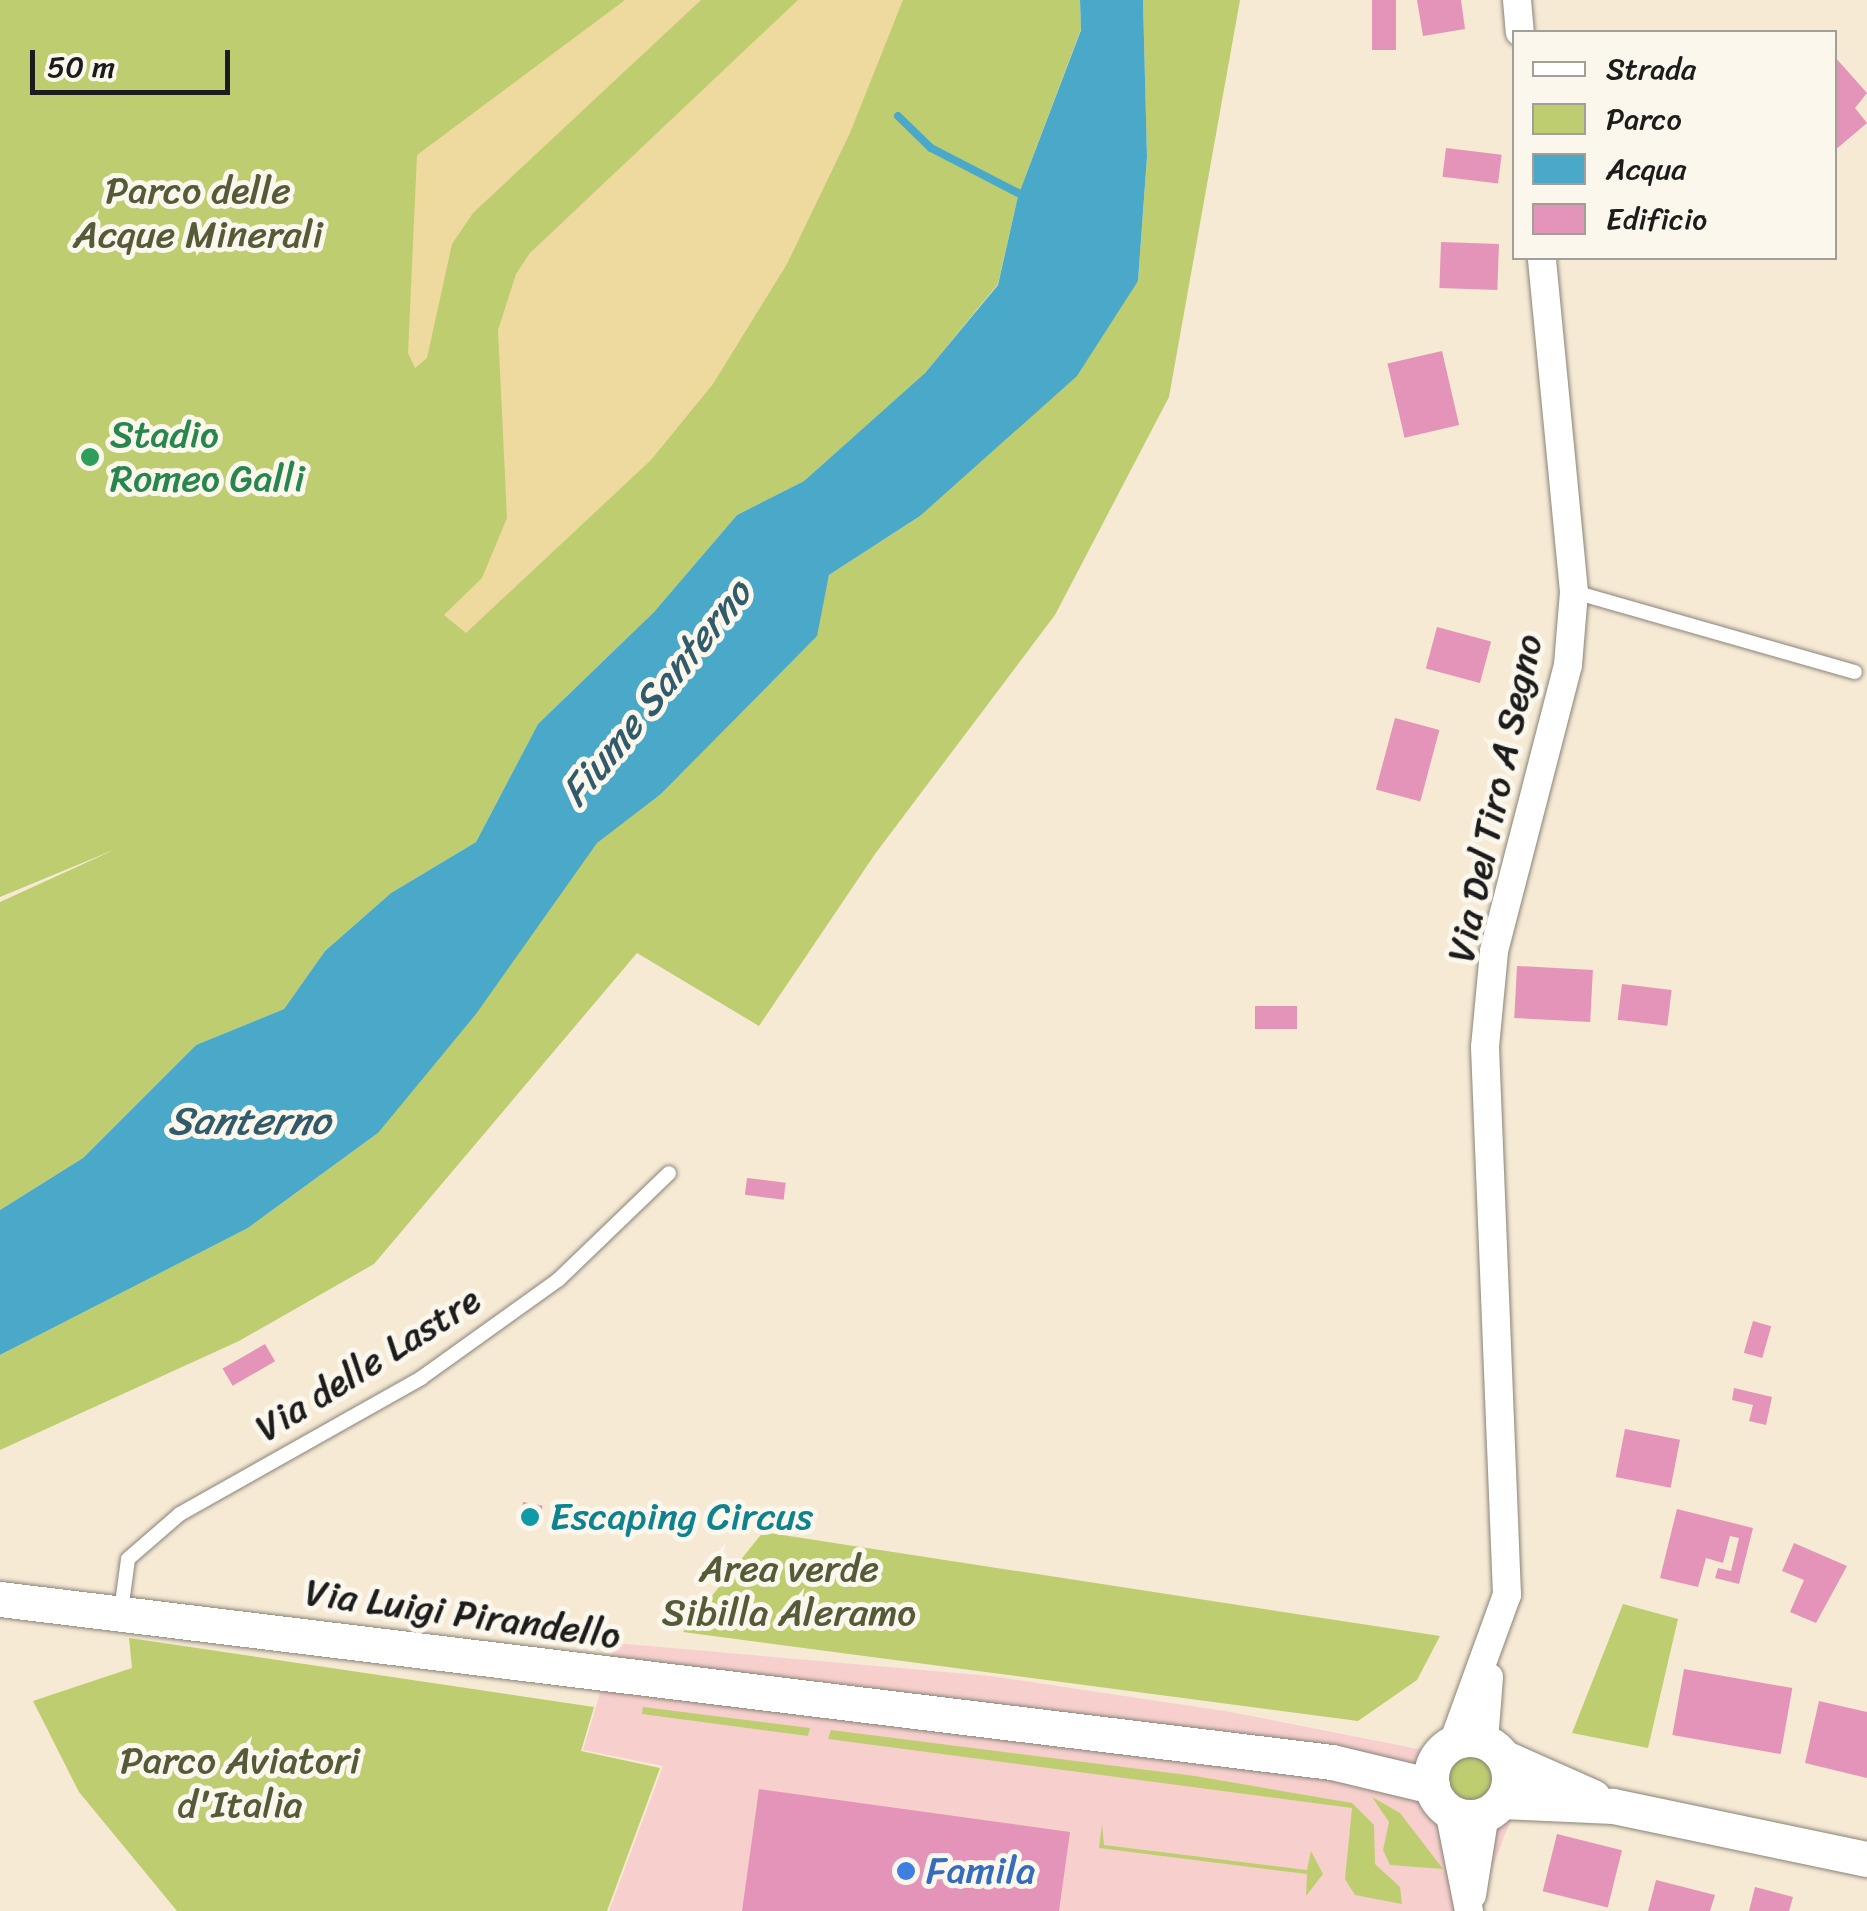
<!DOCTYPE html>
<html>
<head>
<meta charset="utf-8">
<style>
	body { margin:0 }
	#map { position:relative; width:1867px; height:1911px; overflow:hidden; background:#f6ead5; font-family:Sriracha,sans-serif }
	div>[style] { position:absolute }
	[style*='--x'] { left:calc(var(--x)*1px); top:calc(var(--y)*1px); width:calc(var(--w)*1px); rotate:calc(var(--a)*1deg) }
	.built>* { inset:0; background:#f7d0ce }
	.green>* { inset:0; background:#becd6f }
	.round { border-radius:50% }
	.sand>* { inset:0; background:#eeda9e }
	.water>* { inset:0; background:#4aa9c9 }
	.stream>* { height:8px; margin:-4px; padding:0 4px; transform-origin:4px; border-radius:4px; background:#4aa9c9 }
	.building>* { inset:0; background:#e494b8; transform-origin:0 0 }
	.roads { filter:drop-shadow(0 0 2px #898378) drop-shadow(0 0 2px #898378) }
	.service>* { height:14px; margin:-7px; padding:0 7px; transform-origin:7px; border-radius:7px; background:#fff }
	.minor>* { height:28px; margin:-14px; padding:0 14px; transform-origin:14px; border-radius:14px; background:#fff }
	.tertiary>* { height:35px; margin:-17.5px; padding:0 17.5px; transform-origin:17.5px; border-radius:17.5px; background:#fff }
	.tertiary>.ring { margin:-17.5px; padding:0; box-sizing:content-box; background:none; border:35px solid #fff; border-radius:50% }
	.dots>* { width:28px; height:28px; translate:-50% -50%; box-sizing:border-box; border:5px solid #fbf7ec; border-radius:50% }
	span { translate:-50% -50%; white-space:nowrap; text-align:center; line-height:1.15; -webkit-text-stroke:10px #fbf7ec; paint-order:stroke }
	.park-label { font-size:38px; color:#555a39 }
	.leisure-label { font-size:38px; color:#27864d }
	.left { translate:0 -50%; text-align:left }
	.street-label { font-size:38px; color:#1c1c1c }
	.culture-label { font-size:38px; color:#0d838f }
	.shop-label { font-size:38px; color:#366cbe }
	.water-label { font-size:40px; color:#315b6a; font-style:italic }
	.legend { position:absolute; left:1512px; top:30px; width:325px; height:230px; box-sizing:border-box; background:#fbf7ec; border:2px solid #a29f99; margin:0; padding:12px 18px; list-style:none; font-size:30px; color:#1c1c1c }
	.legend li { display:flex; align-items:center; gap:20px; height:50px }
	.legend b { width:50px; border:2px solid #a29f99 }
	.scale { position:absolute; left:30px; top:50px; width:200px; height:45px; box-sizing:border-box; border:5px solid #1c1c1c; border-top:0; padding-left:12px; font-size:30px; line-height:35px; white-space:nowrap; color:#1c1c1c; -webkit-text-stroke:8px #fbf7ec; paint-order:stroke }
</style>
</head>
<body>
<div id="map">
	<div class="built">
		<div style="clip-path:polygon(615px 1643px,991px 1676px,1231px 1712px,1530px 1771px,1475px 1911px,609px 1911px,663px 1766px,583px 1750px)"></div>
	</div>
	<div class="green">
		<div style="clip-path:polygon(0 0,1080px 0,1081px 29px,1018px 196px,998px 284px,925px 373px,804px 481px,737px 515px,654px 612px,538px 724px,476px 842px,391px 893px,325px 951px,284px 1009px,196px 1045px,83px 1158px,0 1210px,0 902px,116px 849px,0 897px)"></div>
		<div style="clip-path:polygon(1143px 0,1240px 0,1169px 397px,1055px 615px,875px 854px,759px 1026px,637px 953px,374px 1264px,239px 1341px,0 1450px,0 1355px,248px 1228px,378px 1133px,597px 842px,661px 794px,816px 636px,829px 575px,920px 516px,1138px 281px,1147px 158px)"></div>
		<div style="clip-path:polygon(763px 1532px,1440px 1636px,1417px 1680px,1358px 1721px,683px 1632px)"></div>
		<div style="clip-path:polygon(1623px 1604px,1678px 1619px,1648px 1748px,1572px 1733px)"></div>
		<div style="clip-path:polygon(129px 1638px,594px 1707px,581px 1751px,660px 1768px,607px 1911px,177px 1911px,79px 1792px,33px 1701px,132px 1668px)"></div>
		<div style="clip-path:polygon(643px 1707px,810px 1728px,808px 1736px,642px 1714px)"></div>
		<div style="clip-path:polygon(831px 1730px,1195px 1776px,1352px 1803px,1374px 1825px,1375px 1864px,1400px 1887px,1402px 1904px,1355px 1895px,1345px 1879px,1352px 1808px,828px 1739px)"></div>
		<div class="round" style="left:1446px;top:1754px;width:48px;height:48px"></div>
		<div style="clip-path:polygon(1372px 1797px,1400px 1813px,1443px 1869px,1390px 1865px,1383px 1850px,1389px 1822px)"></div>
		<div style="clip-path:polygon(1102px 1824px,1104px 1845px,1307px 1870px,1311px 1851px,1323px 1874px,1306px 1896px,1307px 1874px,1099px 1848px)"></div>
	</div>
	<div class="sand">
		<div style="clip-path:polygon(625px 0,701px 0,473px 213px,452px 244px,427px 358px,415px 368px,408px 353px,417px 155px)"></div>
		<div style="clip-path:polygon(798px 0,903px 0,850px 133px,787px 264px,713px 384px,651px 460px,466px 633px,444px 615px,482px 578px,507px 518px,498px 330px,516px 274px,530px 253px)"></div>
	</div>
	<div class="water">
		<div style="clip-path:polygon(1080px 0,1143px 0,1147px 157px,1138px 281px,1077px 376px,920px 516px,829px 575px,817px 636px,661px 794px,597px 843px,476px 1014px,378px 1133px,248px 1228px,0 1355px,0 1210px,83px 1158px,196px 1045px,284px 1009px,325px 951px,391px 893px,476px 842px,538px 724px,654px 612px,737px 515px,804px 481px,925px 373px,998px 285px,1018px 196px,1081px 30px)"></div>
	</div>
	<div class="stream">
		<div style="--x:898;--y:116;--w:46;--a:44.1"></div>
		<div style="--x:931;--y:148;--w:105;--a:27.3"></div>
	</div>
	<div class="building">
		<div style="left:1372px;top:0;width:24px;height:50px"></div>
		<div style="clip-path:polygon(1417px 0,1461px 0,1465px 29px,1423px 36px)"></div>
		<div style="clip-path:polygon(1834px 56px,1867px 93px,1855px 108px,1867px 123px,1834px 151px)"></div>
		<div style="left:1446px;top:148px;width:56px;height:29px;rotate:7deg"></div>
		<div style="left:1441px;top:242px;width:58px;height:46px;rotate:2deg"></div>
		<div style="left:1442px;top:351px;width:76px;height:56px;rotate:77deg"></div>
		<div style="left:1437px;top:627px;width:56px;height:43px;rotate:15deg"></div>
		<div style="left:1395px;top:718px;width:46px;height:74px;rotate:15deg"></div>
		<div style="left:1517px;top:966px;width:76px;height:52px;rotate:3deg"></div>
		<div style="left:1622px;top:984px;width:50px;height:36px;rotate:7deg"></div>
		<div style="left:1255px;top:1006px;width:42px;height:23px"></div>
		<div style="left:747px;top:1178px;width:39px;height:17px;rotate:7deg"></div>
		<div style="left:1753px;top:1321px;width:19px;height:33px;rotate:16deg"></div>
		<div style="left:265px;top:1344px;width:20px;height:49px;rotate:60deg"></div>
		<div style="clip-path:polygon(1734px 1388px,1772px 1397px,1766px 1425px,1749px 1421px,1753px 1405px,1732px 1400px)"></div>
		<div style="left:1625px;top:1429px;width:56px;height:49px;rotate:11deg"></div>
		<div style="left:523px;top:1502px;width:20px;height:13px;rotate:11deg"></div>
		<div style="clip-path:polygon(1677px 1509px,1753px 1528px,1739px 1584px,1715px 1578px,1718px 1568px,1731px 1571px,1739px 1538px,1730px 1536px,1723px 1563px,1706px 1558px,1698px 1587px,1660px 1578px)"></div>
		<div style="clip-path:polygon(1794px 1543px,1847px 1566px,1816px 1623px,1790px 1612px,1804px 1580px,1782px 1571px)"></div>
		<div style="left:1684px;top:1669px;width:110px;height:67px;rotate:10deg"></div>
		<div style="clip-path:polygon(1819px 1701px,1867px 1712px,1867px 1778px,1805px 1763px)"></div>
		<div style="clip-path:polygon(759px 1789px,1070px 1832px,1059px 1911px,742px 1911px)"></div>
		<div style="left:1557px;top:1834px;width:67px;height:59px;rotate:14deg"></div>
		<div style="clip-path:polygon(1656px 1880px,1715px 1895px,1710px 1911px,1648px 1911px)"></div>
		<div style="clip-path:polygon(1755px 1887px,1793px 1897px,1789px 1911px,1749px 1911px)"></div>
	</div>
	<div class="roads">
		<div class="service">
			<div style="--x:1574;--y:592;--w:292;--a:15.9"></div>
			<div style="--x:121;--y:1611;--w:52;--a:-82.3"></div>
			<div style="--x:128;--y:1559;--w:69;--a:-40.9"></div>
			<div style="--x:180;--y:1514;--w:277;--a:-29.4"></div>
			<div style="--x:421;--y:1378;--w:168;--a:-35.6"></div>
			<div style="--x:558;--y:1280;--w:154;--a:-43.9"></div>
		</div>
		<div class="minor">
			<div style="--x:1517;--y:0;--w:32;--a:85"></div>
			<div style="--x:1484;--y:1741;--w:64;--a:-85.5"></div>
			<div style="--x:1453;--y:1743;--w:158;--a:-70"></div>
			<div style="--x:1507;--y:1595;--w:548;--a:-92.3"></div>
			<div style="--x:1485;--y:1047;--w:96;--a:-84.6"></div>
			<div style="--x:1494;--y:951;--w:295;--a:-75.5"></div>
			<div style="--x:1568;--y:665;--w:73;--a:-85.3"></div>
			<div style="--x:1574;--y:592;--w:336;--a:-95.5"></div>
			<div style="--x:1449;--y:1810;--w:103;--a:78.8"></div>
			<div style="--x:1472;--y:1895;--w:82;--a:-80.9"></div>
		</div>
		<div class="tertiary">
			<div style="--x:0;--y:1599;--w:1342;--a:6.98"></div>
			<div style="--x:1332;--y:1762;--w:103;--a:13.5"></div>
			<div class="ring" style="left:1431px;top:1739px;width:43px;height:43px"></div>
			<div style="--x:1505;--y:1758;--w:96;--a:23.9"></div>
			<div style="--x:1502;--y:1801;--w:111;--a:2.6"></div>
			<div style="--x:1613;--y:1806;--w:259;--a:11.8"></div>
		</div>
	</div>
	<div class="dots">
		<div style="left:90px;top:457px;background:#2e9e5b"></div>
		<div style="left:530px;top:1517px;background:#0f9aa8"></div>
		<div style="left:906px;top:1871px;background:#3f7fe0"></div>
	</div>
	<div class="park-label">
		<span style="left:198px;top:213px">Parco delle<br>Acque Minerali</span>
		<span style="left:789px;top:1591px">Area verde<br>Sibilla Aleramo</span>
		<span style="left:240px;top:1783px">Parco Aviatori<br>d'Italia</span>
	</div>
	<div class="leisure-label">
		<span class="left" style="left:110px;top:457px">Stadio<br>Romeo Galli</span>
	</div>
	<div class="street-label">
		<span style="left:1495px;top:798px;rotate:-78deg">Via Del Tiro A Segno</span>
		<span style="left:368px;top:1364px;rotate:-32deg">Via delle Lastre</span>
		<span style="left:463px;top:1614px;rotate:8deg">Via Luigi Pirandello</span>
	</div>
	<div class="culture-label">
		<span class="left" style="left:550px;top:1517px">Escaping Circus</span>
	</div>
	<div class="shop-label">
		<span class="left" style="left:926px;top:1871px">Famila</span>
	</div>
	<div class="water-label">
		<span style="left:656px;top:693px;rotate:-51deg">Fiume Santerno</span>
		<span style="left:249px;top:1121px">Santerno</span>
	</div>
	<ul class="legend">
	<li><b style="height:12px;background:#fff"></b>Strada</li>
	<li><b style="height:28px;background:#becd6f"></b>Parco</li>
	<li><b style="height:28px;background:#4aa9c9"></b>Acqua</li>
	<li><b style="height:28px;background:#e494b8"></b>Edificio</li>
	</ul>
	<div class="scale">50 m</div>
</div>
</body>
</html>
